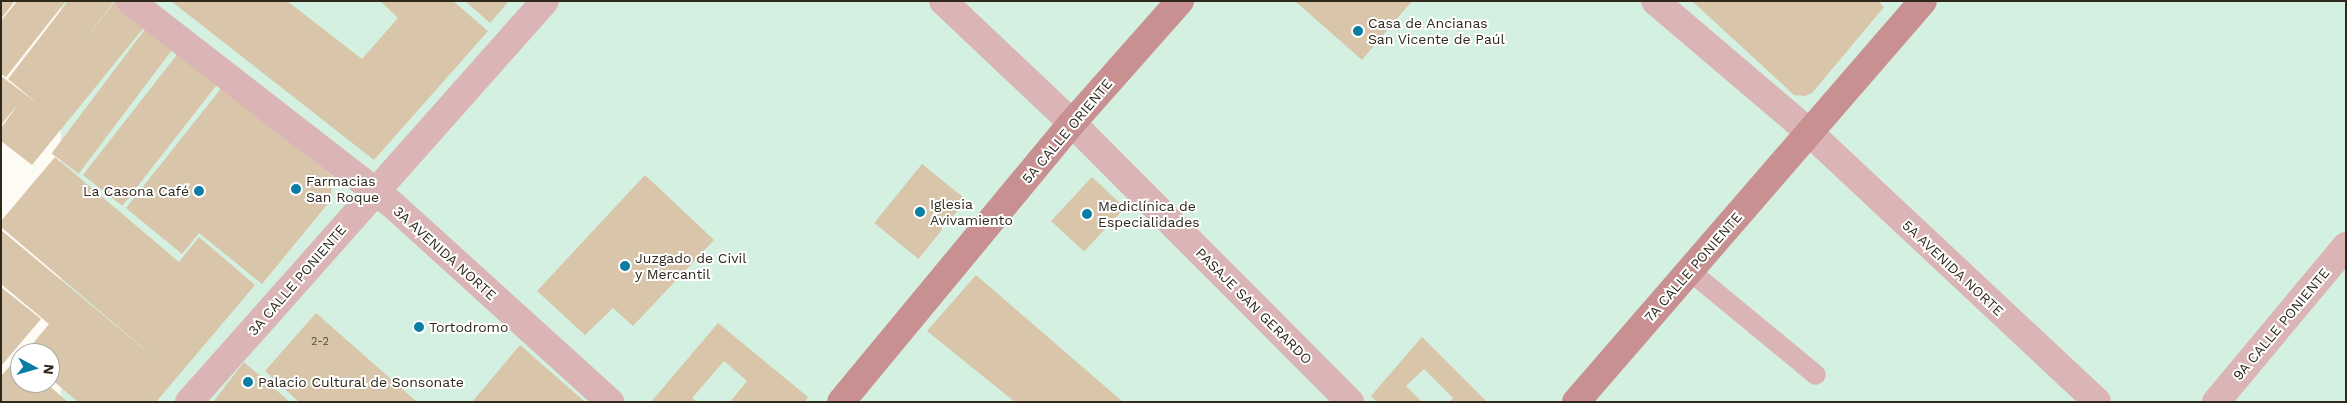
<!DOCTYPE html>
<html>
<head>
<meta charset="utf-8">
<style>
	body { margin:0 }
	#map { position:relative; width:2347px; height:403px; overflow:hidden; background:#fefbf4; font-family:"Work Sans",sans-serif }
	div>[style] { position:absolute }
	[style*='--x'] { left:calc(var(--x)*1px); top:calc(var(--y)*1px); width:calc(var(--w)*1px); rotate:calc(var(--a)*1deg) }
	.green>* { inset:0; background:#d3f0e0; transform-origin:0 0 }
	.building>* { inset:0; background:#d8c5aa; transform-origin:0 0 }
	.service>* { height:20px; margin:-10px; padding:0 10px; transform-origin:10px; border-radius:10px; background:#dbb4b5 }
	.minor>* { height:28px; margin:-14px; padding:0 14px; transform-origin:14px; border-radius:14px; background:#dbb4b5 }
	.secondary>* { height:28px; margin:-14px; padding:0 14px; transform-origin:14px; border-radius:14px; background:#c99092 }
	.dots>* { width:14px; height:14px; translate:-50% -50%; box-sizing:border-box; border:2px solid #fff; border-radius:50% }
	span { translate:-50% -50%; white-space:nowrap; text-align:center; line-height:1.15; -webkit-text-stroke:4px #fff; paint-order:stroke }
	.number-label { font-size:11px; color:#595040 }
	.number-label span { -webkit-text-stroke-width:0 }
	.poi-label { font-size:14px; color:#2f291c }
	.left { translate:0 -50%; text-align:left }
	.right { translate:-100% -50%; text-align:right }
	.street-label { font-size:14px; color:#2f291c }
	.frame { position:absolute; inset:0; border:2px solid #2f291c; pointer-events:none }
	.north { position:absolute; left:10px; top:343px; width:50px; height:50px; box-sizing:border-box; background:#fff; border:1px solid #aca9a4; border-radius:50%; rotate:96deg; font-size:14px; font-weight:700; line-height:20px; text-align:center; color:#2f291c }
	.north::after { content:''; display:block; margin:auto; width:18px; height:22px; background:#097ea5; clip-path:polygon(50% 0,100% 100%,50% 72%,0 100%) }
</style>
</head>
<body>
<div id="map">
	<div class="green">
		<div style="left:61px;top:1px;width:2285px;height:403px"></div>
	</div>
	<div class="building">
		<div style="clip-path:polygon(1px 1px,15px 1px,1px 19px)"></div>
		<div style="clip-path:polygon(17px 1px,66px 1px,6px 77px,1px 74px,1px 21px)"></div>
		<div style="clip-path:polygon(68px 1px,114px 1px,82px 44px,115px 1px,146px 25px,32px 165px,1px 141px,1px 128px,19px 103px,1px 125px,1px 76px,37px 103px,8px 79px)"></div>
		<div style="clip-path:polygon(171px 1px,287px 1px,362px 59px,398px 18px,380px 1px,453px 1px,488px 31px,374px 160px)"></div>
		<div style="clip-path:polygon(465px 1px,509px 1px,490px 23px)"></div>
		<div style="clip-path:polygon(1295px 1px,1412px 1px,1362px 60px)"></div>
		<div style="clip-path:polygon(1692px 1px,1878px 1px,1884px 7px,1812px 93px,1805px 96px,1794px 95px)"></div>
		<div style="left:146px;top:28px;width:34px;height:157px;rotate:37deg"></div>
		<div style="left:179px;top:52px;width:50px;height:156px;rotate:38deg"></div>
		<div style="clip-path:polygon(223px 86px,333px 177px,330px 201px,262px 284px,199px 233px,182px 254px,126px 208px)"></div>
		<div style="clip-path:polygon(55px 157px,179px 262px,199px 237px,255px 285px,156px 402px,78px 402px,50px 378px,50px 353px,25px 353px,49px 324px,1px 284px,1px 230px,168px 369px,1px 227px,1px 221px)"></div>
		<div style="left:922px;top:164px;width:57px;height:76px;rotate:39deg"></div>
		<div style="clip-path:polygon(645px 175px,714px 240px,633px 326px,613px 308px,585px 335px,537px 291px)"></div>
		<div style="left:1092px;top:177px;width:45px;height:60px;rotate:43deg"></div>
		<div style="clip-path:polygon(976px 275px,1123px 402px,1015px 402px,927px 331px)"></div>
		<div style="clip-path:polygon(1px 287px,41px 319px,1px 366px)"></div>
		<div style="clip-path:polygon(316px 313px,417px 402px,299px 402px,265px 371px)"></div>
		<div style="clip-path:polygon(718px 323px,808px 397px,805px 402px,730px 402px,747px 381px,724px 361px,692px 398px,697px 402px,651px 402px)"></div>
		<div style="clip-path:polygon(1422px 337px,1487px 402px,1449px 402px,1453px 398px,1424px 369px,1406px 386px,1422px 402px,1377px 402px,1371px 396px)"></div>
		<div style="clip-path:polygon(520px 345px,585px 402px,472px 402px)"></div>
		<div style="clip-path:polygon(17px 358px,20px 383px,46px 383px,68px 402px,1px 402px,1px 376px)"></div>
		<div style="clip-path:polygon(244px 362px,290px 402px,213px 402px)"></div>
	</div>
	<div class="service">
		<div style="--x:1690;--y:271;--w:163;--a:39.5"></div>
	</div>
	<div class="minor">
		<div style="--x:130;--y:1;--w:334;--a:37.8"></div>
		<div style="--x:394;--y:206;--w:292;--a:42.2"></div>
		<div style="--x:943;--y:1;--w:178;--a:43.4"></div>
		<div style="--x:1072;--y:123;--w:394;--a:45.1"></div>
		<div style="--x:1655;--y:1;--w:204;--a:40.4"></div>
		<div style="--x:1810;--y:133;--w:393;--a:43.1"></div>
		<div style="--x:189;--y:402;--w:536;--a:-48.4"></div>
		<div style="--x:2216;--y:402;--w:203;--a:-50.2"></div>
	</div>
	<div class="secondary">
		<div style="--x:841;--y:402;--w:362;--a:-50.4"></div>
		<div style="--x:1072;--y:123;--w:163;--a:-48.5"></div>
		<div style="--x:1576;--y:402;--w:530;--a:-49.13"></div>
	</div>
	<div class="dots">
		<div style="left:1358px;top:31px;background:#097ea5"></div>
		<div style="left:296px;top:189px;background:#097ea5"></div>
		<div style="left:199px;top:191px;background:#097ea5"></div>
		<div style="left:920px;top:212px;background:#097ea5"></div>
		<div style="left:1087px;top:214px;background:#097ea5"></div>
		<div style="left:625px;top:266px;background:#097ea5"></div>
		<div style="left:419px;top:327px;background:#097ea5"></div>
		<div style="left:248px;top:382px;background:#097ea5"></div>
	</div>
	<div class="number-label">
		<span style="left:320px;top:342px">2-2</span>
	</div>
	<div class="poi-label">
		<span class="left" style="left:1368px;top:31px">Casa de Ancianas<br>San Vicente de Paúl</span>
		<span class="left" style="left:306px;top:189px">Farmacias<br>San Roque</span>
		<span class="right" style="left:189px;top:191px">La Casona Café</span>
		<span class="left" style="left:930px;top:212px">Iglesia<br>Avivamiento</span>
		<span class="left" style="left:1098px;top:214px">Mediclínica de<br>Especialidades</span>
		<span class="left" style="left:635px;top:266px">Juzgado de Civil<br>y Mercantil</span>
		<span class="left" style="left:429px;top:327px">Tortodromo</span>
		<span class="left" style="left:258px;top:382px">Palacio Cultural de Sonsonate</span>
	</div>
	<div class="street-label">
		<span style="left:1067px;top:131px;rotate:-50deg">5A CALLE ORIENTE</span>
		<span style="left:445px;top:253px;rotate:42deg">3A AVENIDA NORTE</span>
		<span style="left:1693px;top:267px;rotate:-49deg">7A CALLE PONIENTE</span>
		<span style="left:1953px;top:268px;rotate:43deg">5A AVENIDA NORTE</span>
		<span style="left:297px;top:280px;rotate:-49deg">3A CALLE PONIENTE</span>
		<span style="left:1254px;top:306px;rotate:45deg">PASAJE SAN GERARDO</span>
		<span style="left:2281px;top:324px;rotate:-50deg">9A CALLE PONIENTE</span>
	</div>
	<div class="frame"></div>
	<div class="north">N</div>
</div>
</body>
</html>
